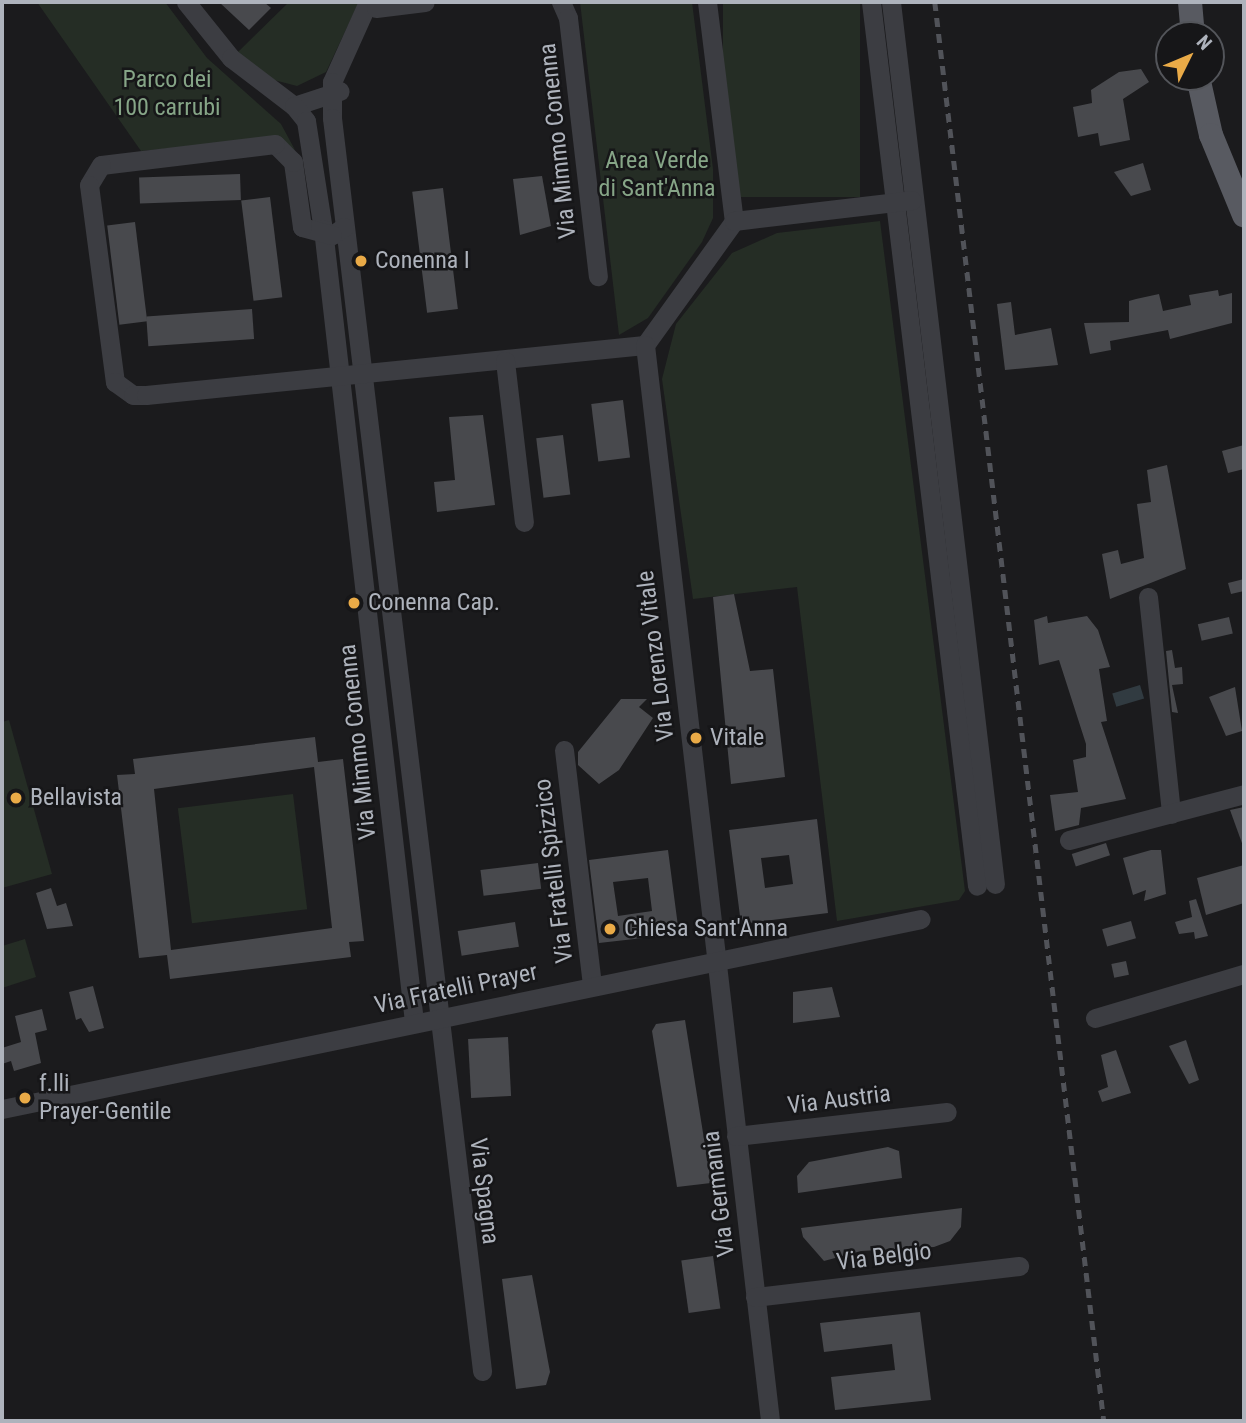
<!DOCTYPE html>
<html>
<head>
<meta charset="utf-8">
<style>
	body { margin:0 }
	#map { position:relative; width:1246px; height:1423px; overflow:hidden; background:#1b1b1d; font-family:"Roboto Condensed",sans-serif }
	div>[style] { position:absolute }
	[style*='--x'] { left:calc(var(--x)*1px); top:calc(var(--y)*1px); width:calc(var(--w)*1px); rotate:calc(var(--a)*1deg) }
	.green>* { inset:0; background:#252d25; transform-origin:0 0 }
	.water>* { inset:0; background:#313b41; transform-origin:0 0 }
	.building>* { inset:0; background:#48494d; transform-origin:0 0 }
	.minor>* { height:19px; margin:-9.5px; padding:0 9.5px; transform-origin:9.5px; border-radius:9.5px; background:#3c3d42 }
	.major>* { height:24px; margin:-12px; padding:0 12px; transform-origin:12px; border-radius:12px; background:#585a61 }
	.rail>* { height:4.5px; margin-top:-2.25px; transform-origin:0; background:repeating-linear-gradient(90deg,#515359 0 9px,transparent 0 16px) }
	.dots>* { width:19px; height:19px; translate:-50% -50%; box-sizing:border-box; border:4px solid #161618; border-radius:50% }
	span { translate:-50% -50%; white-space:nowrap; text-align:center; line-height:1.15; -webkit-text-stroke:5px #161618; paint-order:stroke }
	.park-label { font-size:24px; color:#86a587 }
	.street-label { font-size:24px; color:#aeb3bc }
	.poi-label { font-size:24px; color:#aeb3bc }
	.left { translate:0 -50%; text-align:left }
	.frame { position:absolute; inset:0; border:4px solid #aeb3bc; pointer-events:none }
	.north { position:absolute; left:1155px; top:21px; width:70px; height:70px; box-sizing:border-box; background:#161618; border:2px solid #53555a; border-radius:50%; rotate:47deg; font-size:19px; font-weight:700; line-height:28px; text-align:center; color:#aeb3bc }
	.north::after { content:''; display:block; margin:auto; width:24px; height:32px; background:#e9aa47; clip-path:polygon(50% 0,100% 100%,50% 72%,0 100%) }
</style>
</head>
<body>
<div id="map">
	<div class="green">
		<div style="clip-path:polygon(37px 2px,165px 2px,207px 58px,281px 124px,295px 150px,280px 138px,141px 151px)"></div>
		<div style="clip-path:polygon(289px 2px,359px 2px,326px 72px,297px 86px,270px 79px,237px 53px)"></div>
		<div style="clip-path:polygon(580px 2px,692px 2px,713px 169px,713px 218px,702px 242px,648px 318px,619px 335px)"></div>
		<div style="left:723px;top:2px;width:137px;height:195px"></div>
		<div style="clip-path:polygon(880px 221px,965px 891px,959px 900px,837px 921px,797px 587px,693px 599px,662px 379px,676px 324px,732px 253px,777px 233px)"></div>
		<div style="clip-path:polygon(9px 720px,52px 874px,2px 888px,2px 722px)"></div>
		<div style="left:293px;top:794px;width:116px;height:116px;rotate:83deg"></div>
		<div style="clip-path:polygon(25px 939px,36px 977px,2px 988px,2px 946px)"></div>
	</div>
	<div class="water">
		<div style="left:1140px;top:685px;width:14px;height:29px;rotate:73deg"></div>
	</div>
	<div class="building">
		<div style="clip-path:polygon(219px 2px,264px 2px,271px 8px,249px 30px)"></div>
		<div style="clip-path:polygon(1141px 69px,1149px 82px,1123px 99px,1130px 140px,1100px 146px,1098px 133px,1078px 137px,1073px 107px,1092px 103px,1091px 90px,1119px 72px)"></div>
		<div style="clip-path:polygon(1143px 163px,1151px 190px,1131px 196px,1114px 172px)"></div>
		<div style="left:240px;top:174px;width:26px;height:101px;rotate:88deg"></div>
		<div style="clip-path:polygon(542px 176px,551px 226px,520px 235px,513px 179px)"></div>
		<div style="left:443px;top:188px;width:122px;height:31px;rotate:83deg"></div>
		<div style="left:270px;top:197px;width:101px;height:29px;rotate:83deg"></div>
		<div style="left:135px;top:222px;width:100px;height:28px;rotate:83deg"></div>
		<div style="clip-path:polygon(1218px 290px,1219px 296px,1232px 293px,1232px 323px,1170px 339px,1168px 330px,1110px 341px,1111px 350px,1090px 354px,1084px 323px,1129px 322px,1129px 301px,1136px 299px,1159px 294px,1163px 311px,1191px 305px,1189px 295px)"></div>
		<div style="clip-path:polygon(1011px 302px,1015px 335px,1051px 328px,1058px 365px,1005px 370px,997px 304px)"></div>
		<div style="left:252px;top:309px;width:30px;height:106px;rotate:86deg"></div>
		<div style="left:623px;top:400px;width:58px;height:32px;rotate:83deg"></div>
		<div style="clip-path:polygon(483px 415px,495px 505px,437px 512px,434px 482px,455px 480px,449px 417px)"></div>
		<div style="left:563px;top:435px;width:60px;height:27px;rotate:83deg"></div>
		<div style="clip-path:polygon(1244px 445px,1244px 469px,1228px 473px,1222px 451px)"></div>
		<div style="clip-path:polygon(1167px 465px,1186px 569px,1110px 599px,1102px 554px,1118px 550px,1121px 564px,1144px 558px,1137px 504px,1151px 502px,1147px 470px)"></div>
		<div style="clip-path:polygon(1244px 579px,1244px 591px,1231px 594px,1228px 583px)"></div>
		<div style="clip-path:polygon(734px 594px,750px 671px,773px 669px,785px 777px,731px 784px,713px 597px)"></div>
		<div style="clip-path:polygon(1047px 616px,1048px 623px,1087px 616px,1098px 630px,1110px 667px,1099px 669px,1107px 721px,1101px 722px,1126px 799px,1081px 808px,1079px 825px,1055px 831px,1050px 795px,1078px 792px,1073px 760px,1086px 757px,1086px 744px,1059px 660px,1039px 665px,1034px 620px)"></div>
		<div style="left:1229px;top:617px;width:17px;height:32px;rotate:77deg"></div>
		<div style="clip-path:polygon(1172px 650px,1175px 668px,1182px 667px,1183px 684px,1172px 685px,1178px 713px,1172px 712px,1166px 651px)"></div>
		<div style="clip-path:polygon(1235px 687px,1242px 731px,1226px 736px,1209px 697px)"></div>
		<div style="clip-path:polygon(621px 699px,647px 699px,639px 707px,653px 718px,619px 770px,599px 784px,578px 765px,578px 752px)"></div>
		<div style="clip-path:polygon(evenodd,315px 737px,318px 762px,343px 759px,364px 941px,349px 942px,351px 957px,170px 979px,167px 955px,139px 958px,117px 775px,135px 774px,133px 759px,315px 737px,314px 767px,332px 928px,171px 950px,154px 789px,314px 767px)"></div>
		<div style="clip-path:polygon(1244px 807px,1244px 846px,1243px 846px,1230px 810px)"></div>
		<div style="clip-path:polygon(evenodd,817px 819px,828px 913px,741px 924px,729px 830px,817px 819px,789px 855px,793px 884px,765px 888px,761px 858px,789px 855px)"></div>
		<div style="left:1106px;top:843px;width:13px;height:36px;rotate:72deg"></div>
		<div style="clip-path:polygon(evenodd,668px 850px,679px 934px,599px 943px,589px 860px,668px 850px,648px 878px,652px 911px,618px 916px,613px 882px,648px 878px)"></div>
		<div style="clip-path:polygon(1151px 850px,1161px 850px,1166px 894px,1144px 901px,1146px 890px,1133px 895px,1123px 858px)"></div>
		<div style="left:538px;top:863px;width:26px;height:58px;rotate:83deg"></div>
		<div style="clip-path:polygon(1244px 865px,1244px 903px,1206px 915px,1197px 878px)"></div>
		<div style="clip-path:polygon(51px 888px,57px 906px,66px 903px,73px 926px,47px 929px,36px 893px)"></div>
		<div style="clip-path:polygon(1196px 899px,1208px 936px,1195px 939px,1194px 932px,1179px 934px,1175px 922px,1192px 917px,1189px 901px)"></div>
		<div style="left:1131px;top:921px;width:18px;height:30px;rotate:74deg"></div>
		<div style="left:515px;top:922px;width:25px;height:58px;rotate:81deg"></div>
		<div style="left:1126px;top:961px;width:14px;height:15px;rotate:78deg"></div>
		<div style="clip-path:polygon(93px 986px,104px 1028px,89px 1032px,81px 1018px,76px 1020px,69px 992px)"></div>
		<div style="clip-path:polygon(832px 987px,840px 1017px,793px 1023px,793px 992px)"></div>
		<div style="clip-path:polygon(42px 1009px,47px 1030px,35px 1033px,41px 1063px,14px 1071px,11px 1061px,2px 1064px,2px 1048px,21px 1042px,15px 1016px)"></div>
		<div style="clip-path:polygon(685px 1020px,711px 1183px,677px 1187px,652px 1031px,656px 1024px)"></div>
		<div style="left:508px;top:1037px;width:59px;height:40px;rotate:87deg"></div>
		<div style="clip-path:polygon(1186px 1040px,1199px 1080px,1189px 1084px,1169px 1046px)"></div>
		<div style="clip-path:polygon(1116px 1050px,1131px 1093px,1102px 1102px,1098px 1091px,1108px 1087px,1101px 1055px)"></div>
		<div style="clip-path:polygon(888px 1147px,899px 1151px,902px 1178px,798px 1193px,797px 1176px,809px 1162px)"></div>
		<div style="clip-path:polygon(962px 1208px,961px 1227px,950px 1241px,934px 1247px,861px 1251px,824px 1261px,803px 1237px,801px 1228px)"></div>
		<div style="left:713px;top:1256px;width:53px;height:32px;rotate:82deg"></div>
		<div style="clip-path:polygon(532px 1275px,550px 1372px,546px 1385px,516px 1389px,502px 1279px)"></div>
		<div style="clip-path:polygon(920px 1312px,931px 1400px,835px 1410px,831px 1377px,895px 1370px,892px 1344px,824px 1352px,820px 1323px)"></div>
	</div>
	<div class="minor">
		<div style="--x:186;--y:2;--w:72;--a:51.2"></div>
		<div style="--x:231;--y:58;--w:79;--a:37.3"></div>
		<div style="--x:294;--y:106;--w:48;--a:-18.1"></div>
		<div style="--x:368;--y:2;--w:88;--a:114.2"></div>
		<div style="--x:332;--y:82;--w:36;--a:90"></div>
		<div style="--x:332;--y:118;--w:1262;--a:83.17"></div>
		<div style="--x:561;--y:2;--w:17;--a:66"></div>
		<div style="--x:568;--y:18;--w:260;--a:83.4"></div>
		<div style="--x:707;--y:2;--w:221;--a:83"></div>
		<div style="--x:871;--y:2;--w:890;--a:83.16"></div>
		<div style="--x:891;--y:2;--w:888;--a:83.28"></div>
		<div style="--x:376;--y:8;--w:49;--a:-7"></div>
		<div style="--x:294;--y:106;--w:19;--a:51"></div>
		<div style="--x:306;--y:121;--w:109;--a:81.1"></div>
		<div style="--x:323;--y:229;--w:798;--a:83.45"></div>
		<div style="--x:344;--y:227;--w:14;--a:146"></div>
		<div style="--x:332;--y:235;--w:31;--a:-165"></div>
		<div style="--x:302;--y:227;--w:66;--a:-97.9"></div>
		<div style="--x:293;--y:162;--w:25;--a:-135"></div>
		<div style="--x:275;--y:144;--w:175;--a:173.1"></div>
		<div style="--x:101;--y:165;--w:23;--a:121"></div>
		<div style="--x:89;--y:185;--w:199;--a:82.5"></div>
		<div style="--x:115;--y:382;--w:22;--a:36"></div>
		<div style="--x:133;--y:395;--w:13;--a:0"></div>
		<div style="--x:146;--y:395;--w:501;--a:-5.72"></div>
		<div style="--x:645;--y:345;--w:153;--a:-54.3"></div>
		<div style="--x:734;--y:221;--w:179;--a:-6.7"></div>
		<div style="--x:645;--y:345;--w:1083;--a:83.37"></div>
		<div style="--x:505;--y:361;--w:162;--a:83.3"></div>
		<div style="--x:1148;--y:597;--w:218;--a:83.9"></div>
		<div style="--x:564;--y:750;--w:238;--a:83.2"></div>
		<div style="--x:1069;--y:840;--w:181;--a:-14.7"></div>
		<div style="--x:1095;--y:1018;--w:155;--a:-16.5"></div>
		<div style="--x:2;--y:1109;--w:938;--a:-11.68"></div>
		<div style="--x:736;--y:1136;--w:212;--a:-6.5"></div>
		<div style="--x:755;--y:1297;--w:266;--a:-6.7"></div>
	</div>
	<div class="major">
		<div style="--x:1190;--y:2;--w:33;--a:85"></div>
		<div style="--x:1198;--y:77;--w:59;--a:77.4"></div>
		<div style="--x:1211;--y:135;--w:87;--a:67.6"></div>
	</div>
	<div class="rail">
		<div style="--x:935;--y:2;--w:1429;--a:83.21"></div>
	</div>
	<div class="dots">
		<div style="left:361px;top:261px;background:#e9aa47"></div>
		<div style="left:354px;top:603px;background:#e9aa47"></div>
		<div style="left:696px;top:738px;background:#e9aa47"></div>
		<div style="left:16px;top:798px;background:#e9aa47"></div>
		<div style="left:610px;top:929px;background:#e9aa47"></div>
		<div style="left:25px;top:1098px;background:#e9aa47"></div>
	</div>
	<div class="park-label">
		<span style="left:167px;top:94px">Parco dei<br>100 carrubi</span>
		<span style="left:657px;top:175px">Area Verde<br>di Sant'Anna</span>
	</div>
	<div class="street-label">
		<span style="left:558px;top:141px;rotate:-96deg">Via Mimmo Conenna</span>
		<span style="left:656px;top:656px;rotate:-97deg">Via Lorenzo Vitale</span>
		<span style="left:358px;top:742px;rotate:-96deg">Via Mimmo Conenna</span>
		<span style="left:554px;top:871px;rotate:-97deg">Via Fratelli Spizzico</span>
		<span style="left:456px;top:989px;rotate:-12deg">Via Fratelli Prayer</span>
		<span style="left:839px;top:1100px;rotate:-7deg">Via Austria</span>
		<span style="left:484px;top:1191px;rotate:83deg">Via Spagna</span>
		<span style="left:719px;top:1194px;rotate:-97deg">Via Germania</span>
		<span style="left:884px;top:1257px;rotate:-7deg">Via Belgio</span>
	</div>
	<div class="poi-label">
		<span class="left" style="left:375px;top:261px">Conenna I</span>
		<span class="left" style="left:368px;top:603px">Conenna Cap.</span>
		<span class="left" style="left:710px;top:738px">Vitale</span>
		<span class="left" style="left:30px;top:798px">Bellavista</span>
		<span class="left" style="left:624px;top:929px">Chiesa Sant'Anna</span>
		<span class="left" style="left:39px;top:1098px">f.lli<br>Prayer-Gentile</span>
	</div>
	<div class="frame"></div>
	<div class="north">N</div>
</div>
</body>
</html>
